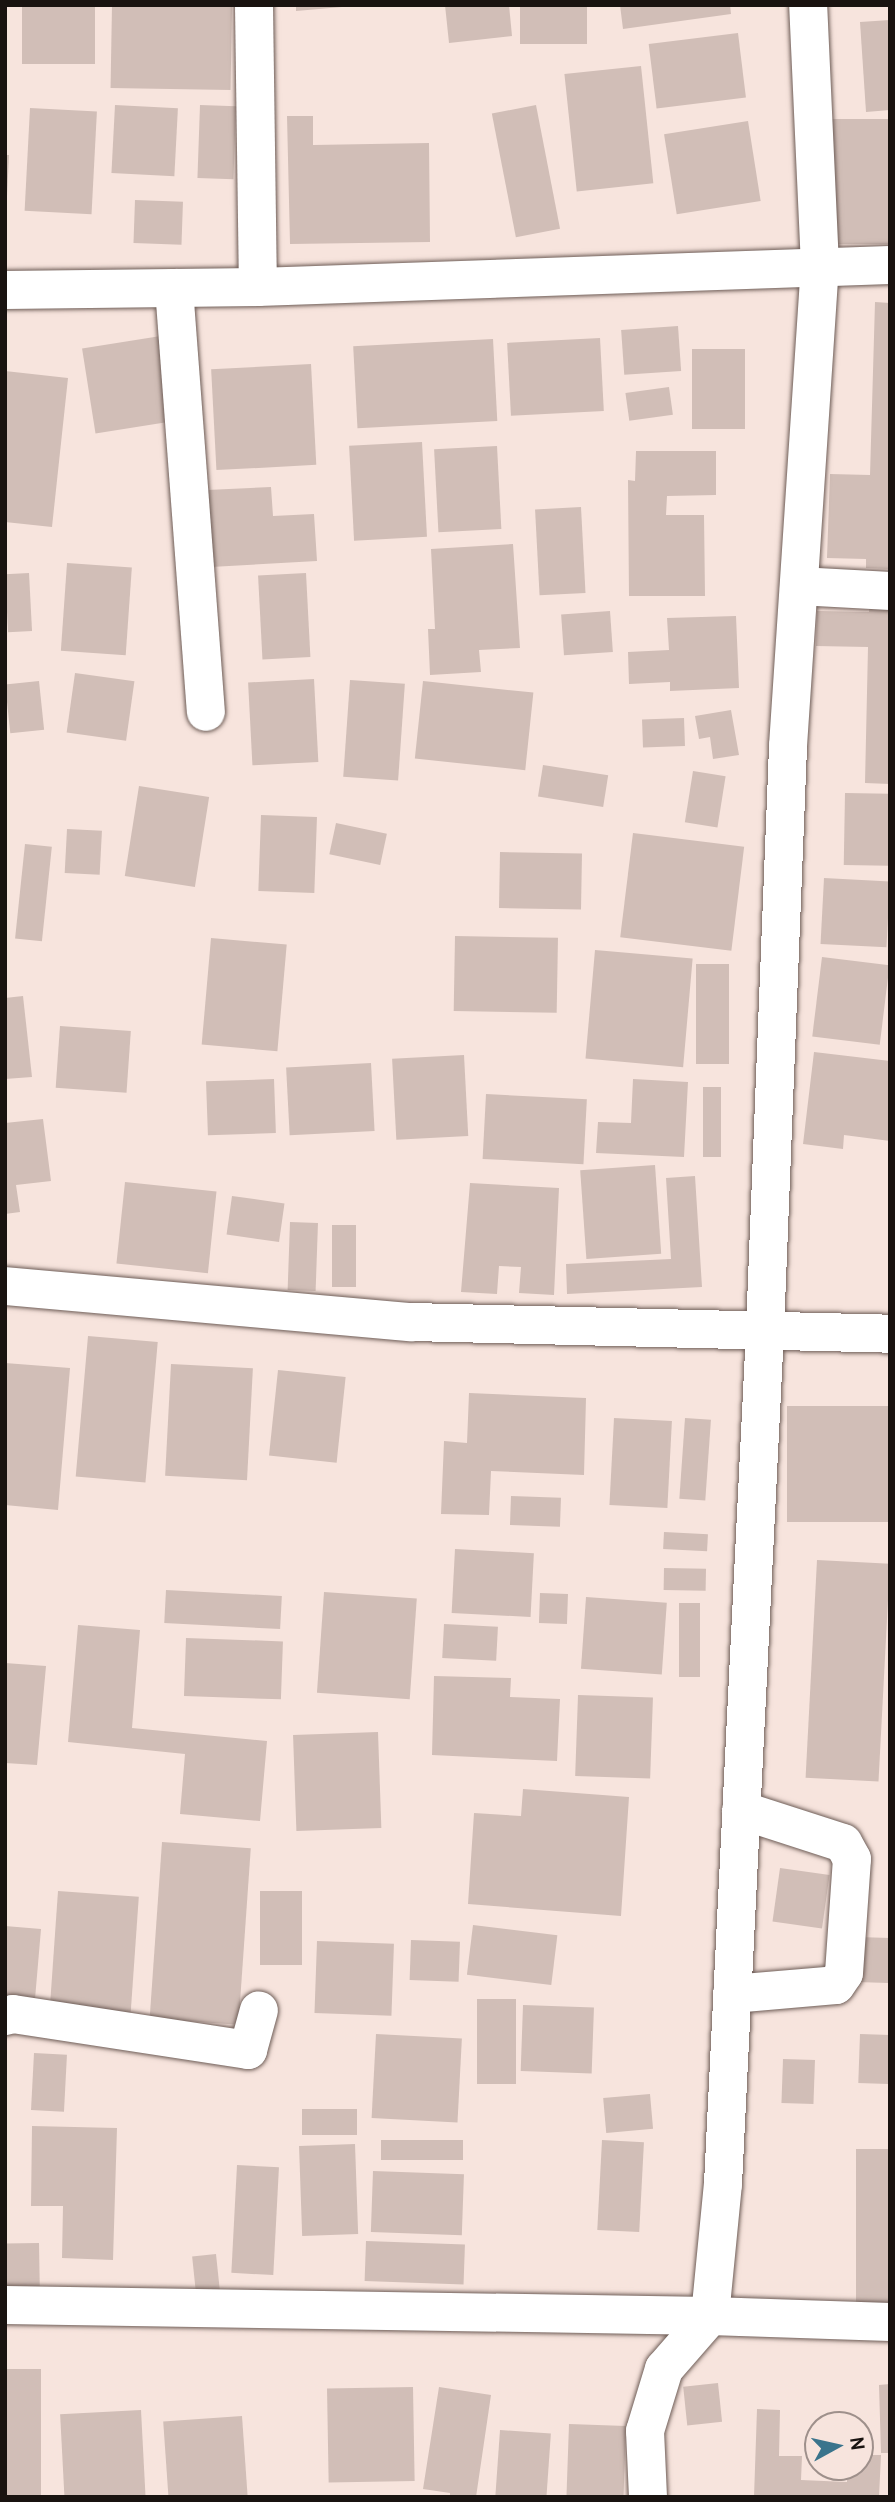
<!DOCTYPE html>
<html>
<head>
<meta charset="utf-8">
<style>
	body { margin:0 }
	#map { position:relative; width:895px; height:2502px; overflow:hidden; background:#f7e4dd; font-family:"PT Sans",sans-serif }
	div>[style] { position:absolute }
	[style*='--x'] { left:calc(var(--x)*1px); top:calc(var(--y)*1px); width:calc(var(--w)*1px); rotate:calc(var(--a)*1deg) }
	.building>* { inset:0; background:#d1beb7; transform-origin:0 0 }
	.roads { filter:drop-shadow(0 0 2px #6e5d57) drop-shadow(0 0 2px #6e5d57) }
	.minor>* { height:38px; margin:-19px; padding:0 19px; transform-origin:19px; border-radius:19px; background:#fff }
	span { translate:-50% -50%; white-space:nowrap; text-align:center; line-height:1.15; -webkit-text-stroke:7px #f7e4dd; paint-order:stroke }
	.frame { position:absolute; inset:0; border:7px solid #191310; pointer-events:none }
	.north { position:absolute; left:804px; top:2411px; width:70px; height:70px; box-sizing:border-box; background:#f7e4dd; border:2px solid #9e908b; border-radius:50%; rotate:82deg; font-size:19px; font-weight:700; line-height:28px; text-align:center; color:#191310 }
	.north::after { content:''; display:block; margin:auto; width:24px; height:32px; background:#3a748c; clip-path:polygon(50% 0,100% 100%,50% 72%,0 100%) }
</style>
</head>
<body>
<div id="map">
	<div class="building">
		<div style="left:22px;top:5px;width:73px;height:59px"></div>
		<div style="left:112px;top:5px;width:120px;height:83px;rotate:1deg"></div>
		<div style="clip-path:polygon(296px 5px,342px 5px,342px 7px,296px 11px)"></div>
		<div style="clip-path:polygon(445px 5px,509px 5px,512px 36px,449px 43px)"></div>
		<div style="left:520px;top:5px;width:67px;height:39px"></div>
		<div style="clip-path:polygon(620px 5px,730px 5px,731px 14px,623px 29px)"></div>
		<div style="clip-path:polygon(890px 20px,890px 110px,866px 112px,860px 22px)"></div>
		<div style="left:738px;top:33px;width:65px;height:90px;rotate:83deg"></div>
		<div style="left:641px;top:66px;width:118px;height:77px;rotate:84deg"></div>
		<div style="left:115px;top:105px;width:63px;height:68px;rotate:3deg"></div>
		<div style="left:200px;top:105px;width:36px;height:73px;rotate:2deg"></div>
		<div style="left:536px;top:105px;width:126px;height:45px;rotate:79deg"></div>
		<div style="left:30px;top:108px;width:67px;height:103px;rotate:3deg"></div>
		<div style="clip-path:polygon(287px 116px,313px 116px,313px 145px,429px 143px,430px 242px,290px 244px)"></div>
		<div style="left:890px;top:119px;width:125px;height:63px;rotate:90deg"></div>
		<div style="left:748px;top:121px;width:81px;height:85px;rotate:81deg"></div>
		<div style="clip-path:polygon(5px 155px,9px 155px,7px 196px,5px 196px)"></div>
		<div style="left:135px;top:200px;width:48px;height:43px;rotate:2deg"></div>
		<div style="clip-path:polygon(875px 302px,890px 303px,890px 569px,866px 568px,866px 559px,827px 558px,830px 474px,870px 475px)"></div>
		<div style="left:678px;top:326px;width:45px;height:57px;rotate:86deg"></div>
		<div style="left:167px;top:335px;width:86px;height:86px;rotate:81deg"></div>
		<div style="left:600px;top:338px;width:73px;height:93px;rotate:87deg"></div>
		<div style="left:493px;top:339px;width:82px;height:140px;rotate:87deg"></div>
		<div style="left:692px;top:349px;width:53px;height:80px"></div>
		<div style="left:311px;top:364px;width:101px;height:100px;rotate:87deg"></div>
		<div style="clip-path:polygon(5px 371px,68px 378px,52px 527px,5px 522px)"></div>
		<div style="left:669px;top:387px;width:28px;height:44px;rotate:82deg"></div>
		<div style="left:422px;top:442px;width:95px;height:73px;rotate:87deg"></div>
		<div style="left:497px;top:446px;width:83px;height:63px;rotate:87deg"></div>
		<div style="clip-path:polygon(636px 451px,716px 451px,716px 495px,667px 496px,666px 515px,704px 515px,705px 596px,629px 596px,628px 480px,635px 481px)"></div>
		<div style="clip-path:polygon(271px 487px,273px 516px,314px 514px,317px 561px,211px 567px,207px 490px)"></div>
		<div style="left:581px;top:507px;width:86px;height:46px;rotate:87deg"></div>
		<div style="clip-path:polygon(513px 544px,520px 648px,479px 650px,481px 672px,430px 675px,428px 629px,435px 629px,431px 549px)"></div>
		<div style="left:67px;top:563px;width:65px;height:88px;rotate:4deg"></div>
		<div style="left:29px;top:573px;width:58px;height:24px;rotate:87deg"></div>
		<div style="left:306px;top:573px;width:84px;height:48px;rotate:87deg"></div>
		<div style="clip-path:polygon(869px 605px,890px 605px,890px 784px,865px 783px,868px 647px,816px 646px,817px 611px,869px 612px)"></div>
		<div style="left:610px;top:611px;width:41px;height:49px;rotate:86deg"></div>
		<div style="clip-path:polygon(736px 616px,739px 688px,670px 691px,670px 682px,629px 684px,628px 652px,669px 650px,667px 618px)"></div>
		<div style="left:75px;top:673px;width:60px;height:60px;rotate:8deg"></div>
		<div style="left:314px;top:679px;width:83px;height:66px;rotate:87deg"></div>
		<div style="left:350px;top:680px;width:55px;height:97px;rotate:4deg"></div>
		<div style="left:39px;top:681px;width:49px;height:34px;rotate:84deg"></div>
		<div style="left:423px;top:681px;width:111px;height:78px;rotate:6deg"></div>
		<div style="clip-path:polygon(731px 710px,739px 755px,713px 759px,710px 737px,699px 739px,695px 716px)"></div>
		<div style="left:684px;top:718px;width:28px;height:42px;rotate:88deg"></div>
		<div style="left:543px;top:765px;width:66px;height:32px;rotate:9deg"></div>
		<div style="left:693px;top:771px;width:33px;height:52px;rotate:9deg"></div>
		<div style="left:139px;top:786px;width:71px;height:91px;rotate:9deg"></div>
		<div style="left:845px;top:793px;width:45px;height:72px;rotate:1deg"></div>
		<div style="left:261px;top:815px;width:56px;height:76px;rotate:2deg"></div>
		<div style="left:336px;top:823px;width:52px;height:32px;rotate:12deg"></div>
		<div style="left:67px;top:829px;width:35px;height:44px;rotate:3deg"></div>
		<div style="left:633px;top:833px;width:112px;height:105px;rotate:7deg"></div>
		<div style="left:25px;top:844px;width:27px;height:95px;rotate:6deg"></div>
		<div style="left:500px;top:852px;width:82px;height:56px;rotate:1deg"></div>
		<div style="left:824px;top:878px;width:66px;height:66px;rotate:3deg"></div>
		<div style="left:455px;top:936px;width:103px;height:75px;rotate:1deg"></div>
		<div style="left:211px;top:938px;width:76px;height:107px;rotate:5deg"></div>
		<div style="left:595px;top:950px;width:98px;height:109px;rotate:5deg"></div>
		<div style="left:822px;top:957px;width:68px;height:80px;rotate:7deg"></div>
		<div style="left:696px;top:964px;width:33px;height:100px"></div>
		<div style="clip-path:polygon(23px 996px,32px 1077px,5px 1079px,5px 998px)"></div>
		<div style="left:60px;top:1026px;width:71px;height:62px;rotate:4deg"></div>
		<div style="clip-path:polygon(814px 1052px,890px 1061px,890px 1141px,844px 1135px,843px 1149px,803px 1144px)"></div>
		<div style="left:464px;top:1055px;width:81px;height:72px;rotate:87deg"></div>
		<div style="left:371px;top:1063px;width:68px;height:85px;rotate:87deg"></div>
		<div style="left:274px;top:1079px;width:54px;height:68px;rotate:88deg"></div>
		<div style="clip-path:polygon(633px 1079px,688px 1082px,684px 1157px,596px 1153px,598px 1122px,631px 1123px)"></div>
		<div style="left:703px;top:1087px;width:18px;height:70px"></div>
		<div style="left:486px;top:1094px;width:101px;height:65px;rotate:3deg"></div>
		<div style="clip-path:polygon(43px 1119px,51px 1181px,16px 1185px,20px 1212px,5px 1214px,5px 1123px)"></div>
		<div style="left:655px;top:1165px;width:89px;height:75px;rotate:86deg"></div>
		<div style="clip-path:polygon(695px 1176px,702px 1287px,567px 1294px,566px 1264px,671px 1259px,666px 1178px)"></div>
		<div style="left:125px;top:1182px;width:92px;height:82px;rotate:6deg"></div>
		<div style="clip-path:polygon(470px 1183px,559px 1188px,554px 1295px,519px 1293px,521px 1267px,499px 1266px,497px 1294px,461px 1292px)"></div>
		<div style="left:232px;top:1196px;width:53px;height:39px;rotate:8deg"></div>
		<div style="left:290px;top:1222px;width:28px;height:68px;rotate:2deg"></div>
		<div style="left:332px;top:1225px;width:24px;height:62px"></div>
		<div style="left:88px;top:1336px;width:70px;height:141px;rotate:5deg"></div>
		<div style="clip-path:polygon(5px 1363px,70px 1368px,58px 1510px,5px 1505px)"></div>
		<div style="left:171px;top:1364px;width:82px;height:112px;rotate:3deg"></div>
		<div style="left:278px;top:1370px;width:68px;height:86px;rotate:6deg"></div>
		<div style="clip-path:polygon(469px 1393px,586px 1398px,584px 1475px,491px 1471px,489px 1515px,441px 1514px,444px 1441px,467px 1443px)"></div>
		<div style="left:890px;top:1406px;width:116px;height:103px;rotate:90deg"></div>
		<div style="left:614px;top:1418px;width:58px;height:87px;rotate:3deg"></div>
		<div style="left:685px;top:1418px;width:26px;height:81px;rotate:4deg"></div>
		<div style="left:511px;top:1496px;width:50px;height:29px;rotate:2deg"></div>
		<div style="left:664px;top:1532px;width:44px;height:17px;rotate:3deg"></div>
		<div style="left:455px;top:1549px;width:79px;height:64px;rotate:3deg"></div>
		<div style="left:817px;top:1560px;width:73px;height:218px;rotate:3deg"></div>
		<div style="left:664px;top:1568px;width:42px;height:22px;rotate:1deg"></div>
		<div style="left:166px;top:1590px;width:116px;height:33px;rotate:3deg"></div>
		<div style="left:324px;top:1592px;width:93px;height:101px;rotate:4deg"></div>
		<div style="left:540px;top:1593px;width:28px;height:30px;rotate:2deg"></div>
		<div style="left:586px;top:1597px;width:81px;height:72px;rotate:4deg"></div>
		<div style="left:679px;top:1603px;width:21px;height:74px"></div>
		<div style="left:444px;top:1624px;width:54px;height:34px;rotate:3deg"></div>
		<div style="clip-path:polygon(78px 1625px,140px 1630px,132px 1728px,267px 1741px,260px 1821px,180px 1814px,185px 1754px,68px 1742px)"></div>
		<div style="left:186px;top:1638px;width:97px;height:58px;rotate:2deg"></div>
		<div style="clip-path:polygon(5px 1663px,46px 1666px,37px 1765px,5px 1763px)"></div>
		<div style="clip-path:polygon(434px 1676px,511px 1678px,510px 1697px,560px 1699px,557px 1761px,432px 1755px)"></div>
		<div style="left:578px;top:1695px;width:75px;height:81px;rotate:2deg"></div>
		<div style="left:378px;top:1732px;width:96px;height:85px;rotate:88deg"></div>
		<div style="clip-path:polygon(523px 1789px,629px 1797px,621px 1916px,468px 1904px,474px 1813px,521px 1816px)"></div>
		<div style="left:162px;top:1842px;width:89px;height:177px;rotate:4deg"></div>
		<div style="left:780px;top:1868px;width:50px;height:54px;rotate:8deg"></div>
		<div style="left:58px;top:1891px;width:81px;height:118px;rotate:4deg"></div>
		<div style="left:260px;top:1891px;width:42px;height:74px"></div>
		<div style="left:473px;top:1925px;width:85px;height:50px;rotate:7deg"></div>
		<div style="clip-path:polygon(5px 1926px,41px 1929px,35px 1999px,5px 1997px)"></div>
		<div style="left:858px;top:1937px;width:32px;height:45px;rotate:2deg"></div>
		<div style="left:411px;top:1940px;width:49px;height:40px;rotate:2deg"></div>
		<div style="left:317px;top:1941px;width:77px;height:72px;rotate:2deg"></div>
		<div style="left:477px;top:1999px;width:39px;height:85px"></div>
		<div style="left:523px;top:2005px;width:71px;height:66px;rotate:2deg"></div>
		<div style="left:376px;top:2034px;width:86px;height:84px;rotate:3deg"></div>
		<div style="left:860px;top:2034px;width:30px;height:49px;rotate:2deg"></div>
		<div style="left:34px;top:2053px;width:33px;height:57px;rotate:3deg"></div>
		<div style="left:783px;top:2059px;width:32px;height:44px;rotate:2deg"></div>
		<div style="left:650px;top:2094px;width:35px;height:47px;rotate:85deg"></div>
		<div style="left:302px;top:2109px;width:55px;height:26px"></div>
		<div style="clip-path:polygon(32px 2126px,117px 2128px,113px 2260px,62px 2258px,63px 2206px,31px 2206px)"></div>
		<div style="left:463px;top:2140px;width:20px;height:82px;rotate:90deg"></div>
		<div style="left:602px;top:2140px;width:42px;height:90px;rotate:3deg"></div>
		<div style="left:355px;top:2144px;width:90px;height:56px;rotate:88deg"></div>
		<div style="left:890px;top:2149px;width:154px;height:34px;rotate:90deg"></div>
		<div style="left:237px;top:2165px;width:42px;height:108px;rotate:3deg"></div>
		<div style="left:373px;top:2171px;width:91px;height:61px;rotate:2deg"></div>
		<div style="left:366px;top:2241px;width:99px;height:40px;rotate:2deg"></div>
		<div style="left:39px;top:2243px;width:45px;height:34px;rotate:89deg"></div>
		<div style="left:216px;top:2254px;width:37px;height:24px;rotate:84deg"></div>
		<div style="left:5px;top:2369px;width:36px;height:127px"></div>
		<div style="left:718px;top:2383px;width:39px;height:35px;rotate:84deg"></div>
		<div style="clip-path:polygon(890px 2384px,890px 2453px,881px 2453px,879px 2385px)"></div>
		<div style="left:413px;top:2387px;width:94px;height:86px;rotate:89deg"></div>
		<div style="clip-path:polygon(439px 2387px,491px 2395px,476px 2497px,450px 2497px,450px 2493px,423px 2489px)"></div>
		<div style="clip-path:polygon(757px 2409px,780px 2410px,779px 2456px,802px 2456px,801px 2480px,847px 2482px,847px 2467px,860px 2467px,860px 2455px,881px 2455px,879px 2497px,754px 2497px)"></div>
		<div style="left:141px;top:2410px;width:87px;height:81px;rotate:87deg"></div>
		<div style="left:242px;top:2416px;width:81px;height:79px;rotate:86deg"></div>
		<div style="left:569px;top:2424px;width:57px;height:73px;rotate:2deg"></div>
		<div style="left:500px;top:2430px;width:51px;height:67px;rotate:4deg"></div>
	</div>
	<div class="roads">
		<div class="minor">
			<div style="--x:254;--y:5;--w:282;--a:89.2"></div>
			<div style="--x:174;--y:288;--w:425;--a:85.7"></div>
			<div style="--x:5;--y:290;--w:253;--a:-0.7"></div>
			<div style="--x:258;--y:287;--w:632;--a:-1.99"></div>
			<div style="--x:799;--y:586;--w:91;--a:3.1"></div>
			<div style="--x:5;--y:1286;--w:408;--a:5.1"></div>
			<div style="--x:411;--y:1322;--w:479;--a:1.4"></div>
			<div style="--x:732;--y:1994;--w:104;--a:-4.9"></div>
			<div style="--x:836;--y:1985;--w:14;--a:-56"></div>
			<div style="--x:844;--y:1973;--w:114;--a:-86"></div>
			<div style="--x:852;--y:1859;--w:18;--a:-119"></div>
			<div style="--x:843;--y:1843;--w:107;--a:-162.1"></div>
			<div style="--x:5;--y:2016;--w:8;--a:-14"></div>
			<div style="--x:13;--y:2014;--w:238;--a:8.7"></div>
			<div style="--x:248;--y:2050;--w:41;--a:-74.6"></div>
			<div style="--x:5;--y:2305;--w:705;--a:0.89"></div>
			<div style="--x:710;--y:2316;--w:180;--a:1.9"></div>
			<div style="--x:648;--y:2497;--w:66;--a:-92.6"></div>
			<div style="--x:645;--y:2431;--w:65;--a:-73"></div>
			<div style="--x:664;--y:2369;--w:70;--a:-49"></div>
			<div style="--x:710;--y:2316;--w:133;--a:-84.4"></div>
			<div style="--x:723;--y:2184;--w:855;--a:-87.18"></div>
			<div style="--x:765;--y:1330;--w:584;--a:-87.74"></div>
			<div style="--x:788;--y:746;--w:481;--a:-86.2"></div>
			<div style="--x:820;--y:266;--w:261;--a:-92.6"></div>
		</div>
	</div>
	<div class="frame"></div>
	<div class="north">N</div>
</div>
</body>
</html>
